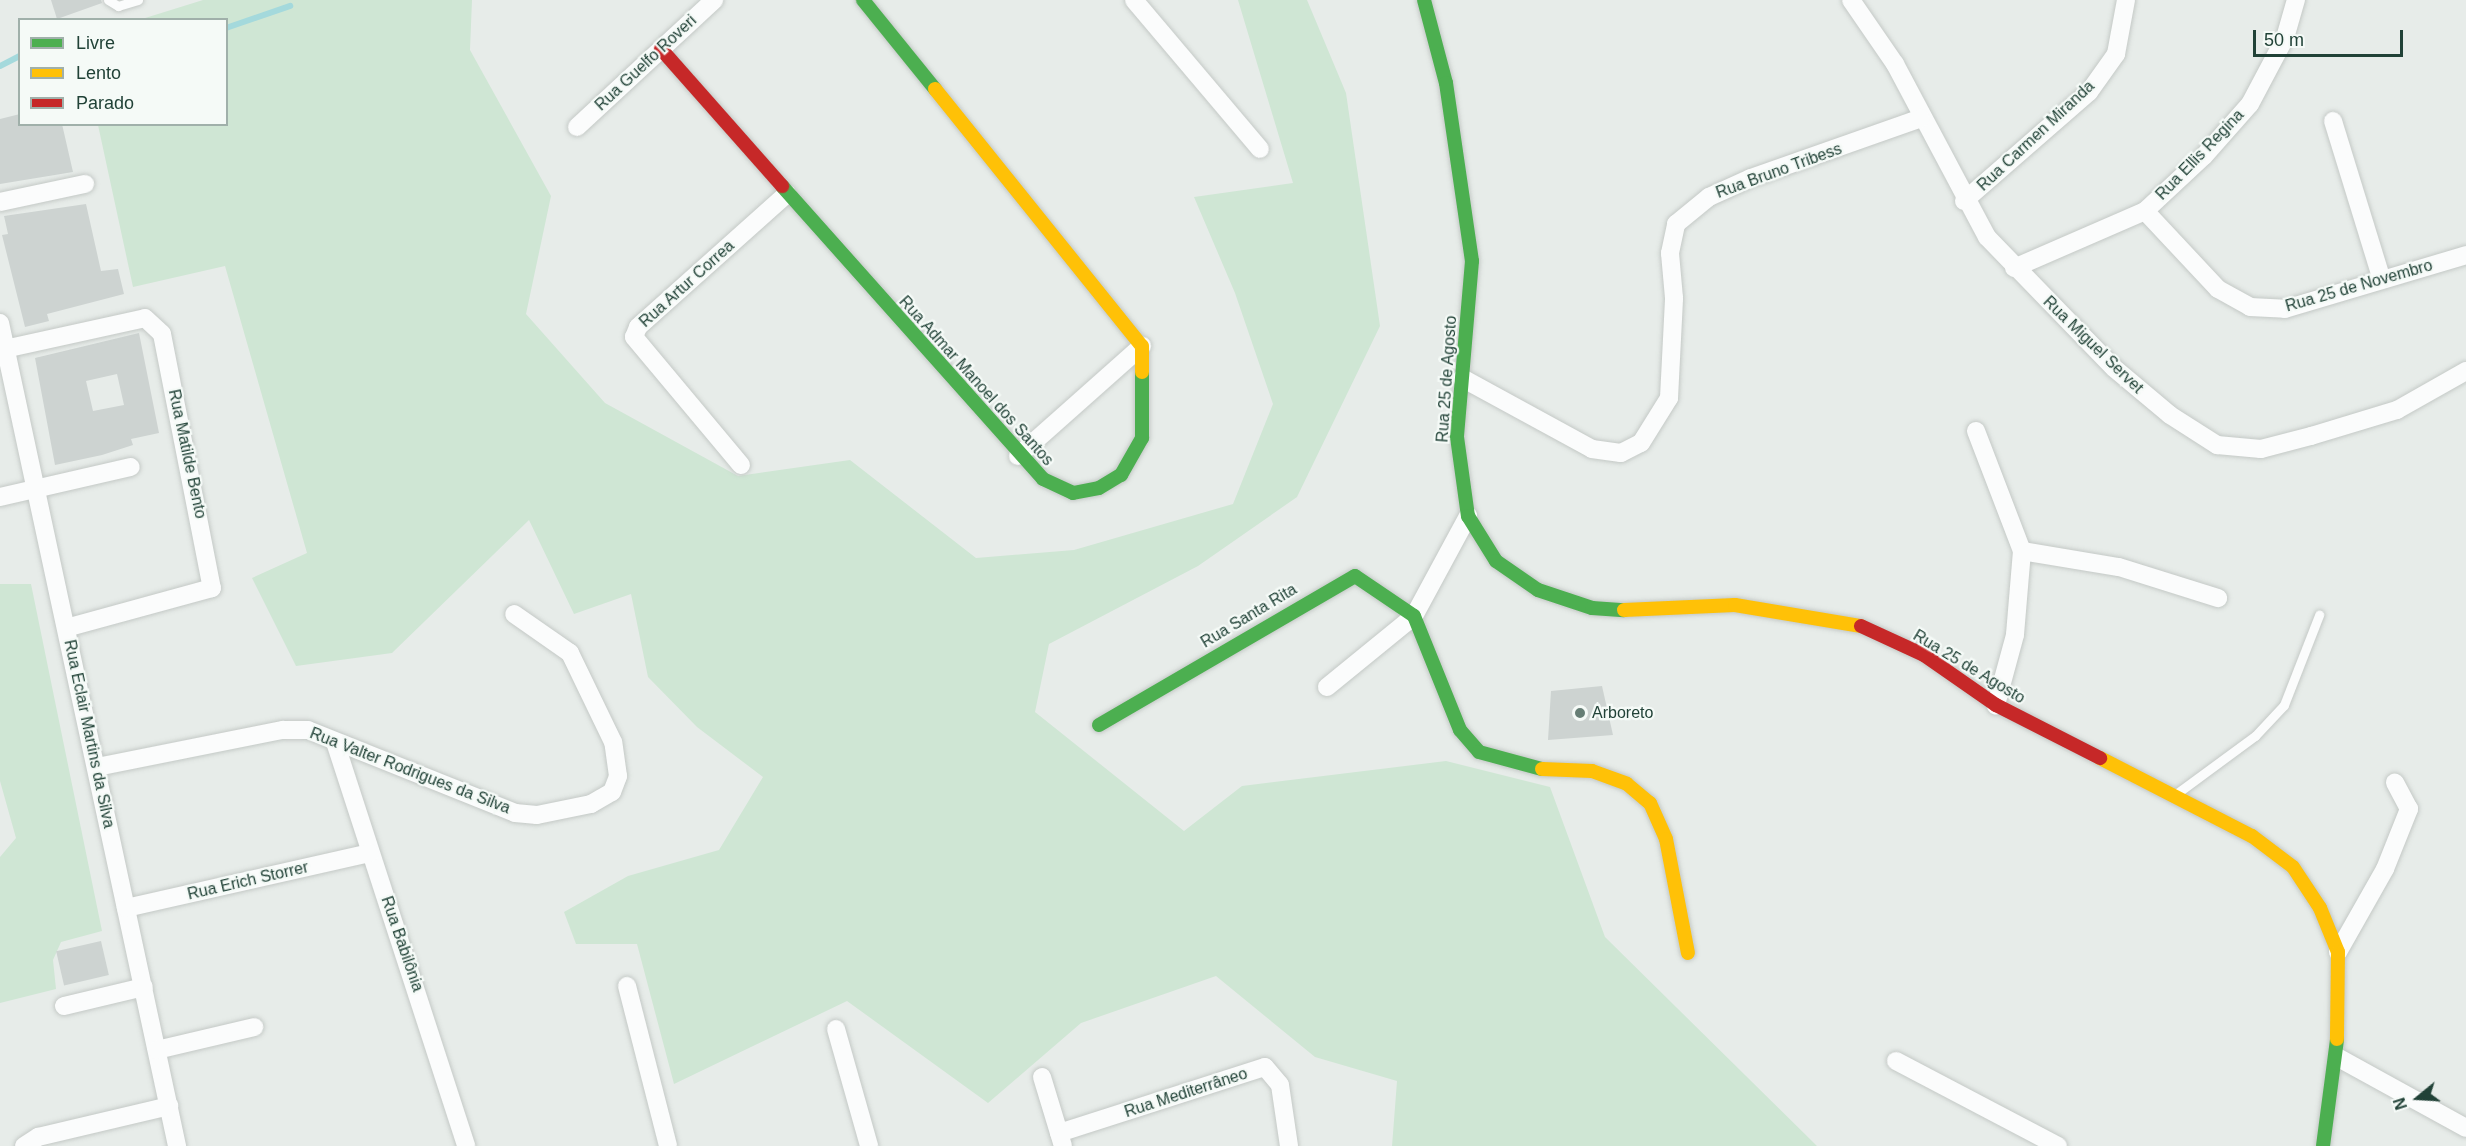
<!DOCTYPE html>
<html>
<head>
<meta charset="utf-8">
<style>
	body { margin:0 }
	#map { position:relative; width:2466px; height:1146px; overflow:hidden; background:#e7ece9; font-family:Helvetica,sans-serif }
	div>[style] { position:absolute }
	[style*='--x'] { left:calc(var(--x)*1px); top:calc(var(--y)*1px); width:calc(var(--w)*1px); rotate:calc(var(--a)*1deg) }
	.green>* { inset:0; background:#cfe6d4 }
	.stream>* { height:6px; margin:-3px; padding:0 3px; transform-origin:3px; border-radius:3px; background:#a4d9dc }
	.building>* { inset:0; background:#cdd3d1; transform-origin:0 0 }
	.roads { filter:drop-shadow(0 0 2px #c4c9c6) drop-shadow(0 0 2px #c4c9c6) }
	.lane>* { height:9px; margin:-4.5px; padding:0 4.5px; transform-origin:4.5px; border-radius:4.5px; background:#fbfcfc }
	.street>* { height:18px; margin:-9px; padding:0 9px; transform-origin:9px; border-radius:9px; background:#fbfcfc }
	.fast>* { height:14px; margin:-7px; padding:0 7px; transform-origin:7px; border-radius:7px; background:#4caf50 }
	.slow>* { height:14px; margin:-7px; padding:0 7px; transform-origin:7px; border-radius:7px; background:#ffc107 }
	.jam>* { height:14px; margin:-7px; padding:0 7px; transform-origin:7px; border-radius:7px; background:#c62828 }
	.dots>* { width:16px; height:16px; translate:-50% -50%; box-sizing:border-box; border:3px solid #f5faf7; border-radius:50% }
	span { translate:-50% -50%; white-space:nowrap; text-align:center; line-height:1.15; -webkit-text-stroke:4.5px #f5faf7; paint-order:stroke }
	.street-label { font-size:16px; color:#214237 }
	.poi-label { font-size:16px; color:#214237 }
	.left { translate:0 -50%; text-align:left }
	.legend { position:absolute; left:18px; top:18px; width:210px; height:108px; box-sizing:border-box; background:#f5faf7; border:2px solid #a0b0aa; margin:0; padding:8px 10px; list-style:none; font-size:18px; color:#214237 }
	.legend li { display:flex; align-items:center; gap:12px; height:30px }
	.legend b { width:30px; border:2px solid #a0b0aa }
	.north { position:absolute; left:2388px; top:1068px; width:60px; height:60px; -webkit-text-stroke:4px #f5faf7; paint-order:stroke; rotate:252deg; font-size:16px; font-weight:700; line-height:24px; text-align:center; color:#214237 }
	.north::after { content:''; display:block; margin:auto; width:21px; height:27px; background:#214237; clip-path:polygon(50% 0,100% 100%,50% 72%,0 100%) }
	.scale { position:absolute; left:2253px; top:30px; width:150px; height:27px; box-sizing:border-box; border:3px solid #214237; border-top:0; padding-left:8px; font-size:18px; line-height:21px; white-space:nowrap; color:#214237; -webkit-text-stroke:4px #f5faf7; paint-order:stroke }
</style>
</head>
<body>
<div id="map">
	<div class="green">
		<div style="clip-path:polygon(203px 0,472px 0,470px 50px,551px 196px,526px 314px,605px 403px,738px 476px,850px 460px,976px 558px,1074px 550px,1233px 504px,1273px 404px,1235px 293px,1194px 197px,1293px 183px,1238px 0,1307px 0,1346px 93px,1380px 326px,1297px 497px,1198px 566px,1049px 644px,1035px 712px,1184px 831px,1242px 786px,1446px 761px,1550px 787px,1605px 937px,1817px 1146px,1392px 1146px,1397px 1081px,1315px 1057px,1216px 976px,1081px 1023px,988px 1103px,847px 1001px,674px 1084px,637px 944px,576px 944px,564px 912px,628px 876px,719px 850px,763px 777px,697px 727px,648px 677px,631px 594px,574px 614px,529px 520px,392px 653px,296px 666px,252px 578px,307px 553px,225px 266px,133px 287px,98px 125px,226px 124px,226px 20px,142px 19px)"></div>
		<div style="clip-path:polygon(0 584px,31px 584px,102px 931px,61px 942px,53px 960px,56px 989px,0 1003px,0 857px,16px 838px,0 781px)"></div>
	</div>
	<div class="stream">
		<div style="--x:226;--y:28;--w:68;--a:-19"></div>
		<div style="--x:0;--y:66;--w:22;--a:-27"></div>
	</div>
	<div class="building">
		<div style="clip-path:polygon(51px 0,101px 0,102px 3px,57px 19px)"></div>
		<div style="clip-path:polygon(20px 114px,20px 124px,62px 124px,73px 172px,0 184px,0 119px)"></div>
		<div style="clip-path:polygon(86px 204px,101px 271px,118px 269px,124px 294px,47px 314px,49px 321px,25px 327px,2px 235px,8px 234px,4px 216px)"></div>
		<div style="clip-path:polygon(evenodd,139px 333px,159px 433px,131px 439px,133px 445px,102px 455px,55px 465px,35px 358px,139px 333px,117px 374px,124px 405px,93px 411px,86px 381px,117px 374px)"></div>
		<div style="clip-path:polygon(1602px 686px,1613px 735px,1548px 740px,1551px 691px)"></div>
		<div style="left:101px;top:941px;width:35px;height:46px;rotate:77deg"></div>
	</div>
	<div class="roads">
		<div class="lane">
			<div style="--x:108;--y:0;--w:12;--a:31"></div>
			<div style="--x:118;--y:6;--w:21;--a:-17"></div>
			<div style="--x:2176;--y:794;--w:98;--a:-36.3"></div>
			<div style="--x:2255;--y:736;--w:42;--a:-46.9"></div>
			<div style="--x:2284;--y:705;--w:97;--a:-68.7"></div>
		</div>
		<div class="street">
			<div style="--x:1134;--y:0;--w:195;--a:49.8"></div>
			<div style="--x:1851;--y:0;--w:78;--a:55.5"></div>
			<div style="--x:1895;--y:64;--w:196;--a:62"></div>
			<div style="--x:1987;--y:237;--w:182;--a:45.9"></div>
			<div style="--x:2114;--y:368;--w:73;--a:40"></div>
			<div style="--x:2170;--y:415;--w:56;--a:32.6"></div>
			<div style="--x:2217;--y:445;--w:44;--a:5.2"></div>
			<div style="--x:2261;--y:449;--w:52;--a:-14.6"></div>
			<div style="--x:2311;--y:436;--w:90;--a:-16.8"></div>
			<div style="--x:2397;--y:410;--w:79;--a:-29.5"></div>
			<div style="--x:2333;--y:121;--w:163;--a:72.9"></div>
			<div style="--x:577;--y:127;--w:187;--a:-42.8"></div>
			<div style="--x:1964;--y:201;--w:166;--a:-41.1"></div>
			<div style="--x:2089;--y:92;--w:47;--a:-54.6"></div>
			<div style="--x:2116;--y:54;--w:55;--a:-79.5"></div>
			<div style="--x:0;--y:202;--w:87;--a:-12"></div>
			<div style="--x:2145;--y:211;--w:107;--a:46.9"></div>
			<div style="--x:2218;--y:289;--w:37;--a:29"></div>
			<div style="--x:2250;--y:307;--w:35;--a:3"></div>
			<div style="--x:2285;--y:309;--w:189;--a:-16.6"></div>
			<div style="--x:2014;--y:268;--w:143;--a:-23.5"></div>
			<div style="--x:2145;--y:211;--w:81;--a:-43"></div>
			<div style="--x:2204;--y:156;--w:69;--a:-48.5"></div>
			<div style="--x:2250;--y:104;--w:75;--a:-62.1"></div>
			<div style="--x:2285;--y:38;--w:40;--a:-74"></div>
			<div style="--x:0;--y:323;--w:842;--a:77.86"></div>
			<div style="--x:0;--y:350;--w:148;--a:-12.4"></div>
			<div style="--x:145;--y:318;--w:23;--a:43"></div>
			<div style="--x:162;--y:334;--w:259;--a:78.9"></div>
			<div style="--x:212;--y:588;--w:151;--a:164.7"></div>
			<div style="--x:1462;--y:378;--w:148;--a:28.6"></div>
			<div style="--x:1592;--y:449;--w:29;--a:8"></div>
			<div style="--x:1621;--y:453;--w:22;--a:-27"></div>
			<div style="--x:1641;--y:443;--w:53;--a:-58.1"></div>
			<div style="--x:1669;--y:398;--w:100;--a:-87.1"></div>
			<div style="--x:1674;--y:298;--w:45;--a:-95.1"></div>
			<div style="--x:1670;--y:253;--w:30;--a:-78"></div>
			<div style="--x:1676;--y:224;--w:43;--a:-39.3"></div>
			<div style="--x:1709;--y:197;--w:46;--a:-24.3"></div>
			<div style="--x:1751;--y:178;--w:180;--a:-19.4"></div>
			<div style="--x:1976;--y:431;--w:129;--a:69"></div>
			<div style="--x:2022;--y:551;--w:84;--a:94.8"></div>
			<div style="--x:2015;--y:635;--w:73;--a:105.2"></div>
			<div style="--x:1018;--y:456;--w:166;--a:-41.6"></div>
			<div style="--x:741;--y:465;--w:167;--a:-129.9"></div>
			<div style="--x:634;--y:337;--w:11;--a:-68"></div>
			<div style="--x:638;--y:327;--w:200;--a:-41.8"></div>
			<div style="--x:0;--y:497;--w:134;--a:-12.9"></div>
			<div style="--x:2022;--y:551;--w:98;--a:9.4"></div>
			<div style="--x:2119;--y:567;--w:104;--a:17.4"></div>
			<div style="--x:1327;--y:687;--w:112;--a:-39.2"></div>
			<div style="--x:1414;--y:616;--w:114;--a:-61.6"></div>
			<div style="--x:335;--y:742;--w:425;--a:72"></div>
			<div style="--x:97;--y:767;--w:190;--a:-11.3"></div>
			<div style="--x:283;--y:730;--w:25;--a:0"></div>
			<div style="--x:308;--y:730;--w:223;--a:21.8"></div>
			<div style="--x:515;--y:813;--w:22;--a:5"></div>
			<div style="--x:537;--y:815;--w:55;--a:-11.5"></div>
			<div style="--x:591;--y:804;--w:24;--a:-30"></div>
			<div style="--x:612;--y:792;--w:17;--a:-69"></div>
			<div style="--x:618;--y:776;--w:34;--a:-98"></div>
			<div style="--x:613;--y:742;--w:99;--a:-115.8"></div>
			<div style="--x:570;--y:653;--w:68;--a:-145.1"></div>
			<div style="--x:126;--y:908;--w:250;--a:-12.7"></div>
			<div style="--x:2338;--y:952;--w:95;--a:-60.5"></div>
			<div style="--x:2385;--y:869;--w:65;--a:-68.2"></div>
			<div style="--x:2409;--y:809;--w:30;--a:-118"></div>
			<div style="--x:627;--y:986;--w:165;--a:75.6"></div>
			<div style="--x:64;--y:1006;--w:82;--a:-13.4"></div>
			<div style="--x:836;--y:1029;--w:122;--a:74.2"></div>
			<div style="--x:157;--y:1050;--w:100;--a:-13.3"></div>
			<div style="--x:2337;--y:1057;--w:147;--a:28.8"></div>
			<div style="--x:1896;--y:1061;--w:183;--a:27.7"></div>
			<div style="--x:1042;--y:1077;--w:72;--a:73.1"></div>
			<div style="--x:1059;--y:1133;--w:216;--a:-17.8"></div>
			<div style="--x:1265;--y:1067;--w:23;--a:50"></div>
			<div style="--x:1280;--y:1085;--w:62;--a:81.6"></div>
			<div style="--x:24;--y:1146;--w:17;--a:-33"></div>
			<div style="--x:38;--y:1137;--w:135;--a:-13.3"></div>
		</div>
		<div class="fast">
			<div style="--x:863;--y:0;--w:114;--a:51"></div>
			<div style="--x:1424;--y:0;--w:86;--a:75.2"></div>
			<div style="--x:1446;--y:83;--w:180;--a:81.7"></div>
			<div style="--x:1472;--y:261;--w:177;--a:94.9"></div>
			<div style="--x:1457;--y:437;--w:80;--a:82.1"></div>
			<div style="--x:1468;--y:516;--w:53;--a:58.1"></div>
			<div style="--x:1496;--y:561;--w:51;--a:34.6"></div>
			<div style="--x:1538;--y:590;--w:57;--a:18.4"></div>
			<div style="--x:1592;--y:608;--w:32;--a:4"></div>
			<div style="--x:782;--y:186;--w:392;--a:48.3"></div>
			<div style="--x:1043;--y:479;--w:33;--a:25"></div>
			<div style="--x:1073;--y:493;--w:26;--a:-11"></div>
			<div style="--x:1099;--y:488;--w:26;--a:-31"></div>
			<div style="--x:1121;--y:475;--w:43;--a:-60.4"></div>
			<div style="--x:1142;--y:438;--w:66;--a:-90"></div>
			<div style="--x:1099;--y:725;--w:296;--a:-30.2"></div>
			<div style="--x:1355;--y:576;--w:71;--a:34.1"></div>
			<div style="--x:1414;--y:616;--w:123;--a:68"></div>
			<div style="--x:1460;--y:730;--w:29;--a:49"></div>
			<div style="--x:1479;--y:752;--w:65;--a:15.1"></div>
			<div style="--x:2323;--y:1146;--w:108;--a:-82.5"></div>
		</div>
		<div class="slow">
			<div style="--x:935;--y:89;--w:330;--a:51.2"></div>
			<div style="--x:1142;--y:346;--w:26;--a:90"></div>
			<div style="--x:1624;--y:610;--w:111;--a:-2.6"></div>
			<div style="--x:1735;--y:605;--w:128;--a:9.5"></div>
			<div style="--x:2100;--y:758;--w:171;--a:27.2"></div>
			<div style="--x:2252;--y:836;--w:51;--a:37.1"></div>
			<div style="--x:2293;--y:867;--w:49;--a:56.6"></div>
			<div style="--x:2320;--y:908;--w:48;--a:67.8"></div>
			<div style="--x:2338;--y:952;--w:87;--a:90.7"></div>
			<div style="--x:1542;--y:769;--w:50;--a:2.3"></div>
			<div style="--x:1592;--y:771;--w:37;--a:20"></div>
			<div style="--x:1627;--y:784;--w:30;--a:40"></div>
			<div style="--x:1650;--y:803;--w:39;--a:66"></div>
			<div style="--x:1666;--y:839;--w:116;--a:79.1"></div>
		</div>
		<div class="jam">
			<div style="--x:661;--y:49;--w:183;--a:48.5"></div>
			<div style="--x:1861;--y:626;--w:69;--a:24.7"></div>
			<div style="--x:1924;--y:655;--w:88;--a:34.8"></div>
			<div style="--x:1996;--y:705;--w:117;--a:27"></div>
		</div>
	</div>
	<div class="dots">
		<div style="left:1580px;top:713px;background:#667e75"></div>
	</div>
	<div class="street-label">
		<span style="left:646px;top:63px;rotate:-43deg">Rua Guelfo Roveri</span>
		<span style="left:2036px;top:136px;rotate:-43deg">Rua Carmen Miranda</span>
		<span style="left:2200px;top:155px;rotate:-46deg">Rua Ellis Regina</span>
		<span style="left:1779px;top:171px;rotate:-20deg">Rua Bruno Tribess</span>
		<span style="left:687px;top:284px;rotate:-42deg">Rua Artur Correa</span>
		<span style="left:2359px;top:286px;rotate:-16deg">Rua 25 de Novembro</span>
		<span style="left:2093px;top:345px;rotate:44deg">Rua Miguel Servet</span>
		<span style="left:1447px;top:379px;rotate:-86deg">Rua 25 de Agosto</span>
		<span style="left:976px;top:381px;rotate:48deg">Rua Admar Manoel dos Santos</span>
		<span style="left:187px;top:454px;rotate:78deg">Rua Matilde Bento</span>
		<span style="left:1249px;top:616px;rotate:-31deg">Rua Santa Rita</span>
		<span style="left:1969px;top:667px;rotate:31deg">Rua 25 de Agosto</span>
		<span style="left:89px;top:734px;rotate:78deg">Rua Eclair Martins da Silva</span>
		<span style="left:410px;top:771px;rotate:21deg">Rua Valter Rodrigues da Silva</span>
		<span style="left:248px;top:881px;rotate:-13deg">Rua Erich Storrer</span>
		<span style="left:402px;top:944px;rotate:71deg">Rua Babilônia</span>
		<span style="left:1186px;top:1093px;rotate:-18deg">Rua Mediterrâneo</span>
	</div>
	<div class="poi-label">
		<span class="left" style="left:1592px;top:713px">Arboreto</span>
	</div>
	<ul class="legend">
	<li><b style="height:8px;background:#4caf50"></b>Livre</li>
	<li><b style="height:8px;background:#ffc107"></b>Lento</li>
	<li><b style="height:8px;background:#c62828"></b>Parado</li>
	</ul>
	<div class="north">N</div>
	<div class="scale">50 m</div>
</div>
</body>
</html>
